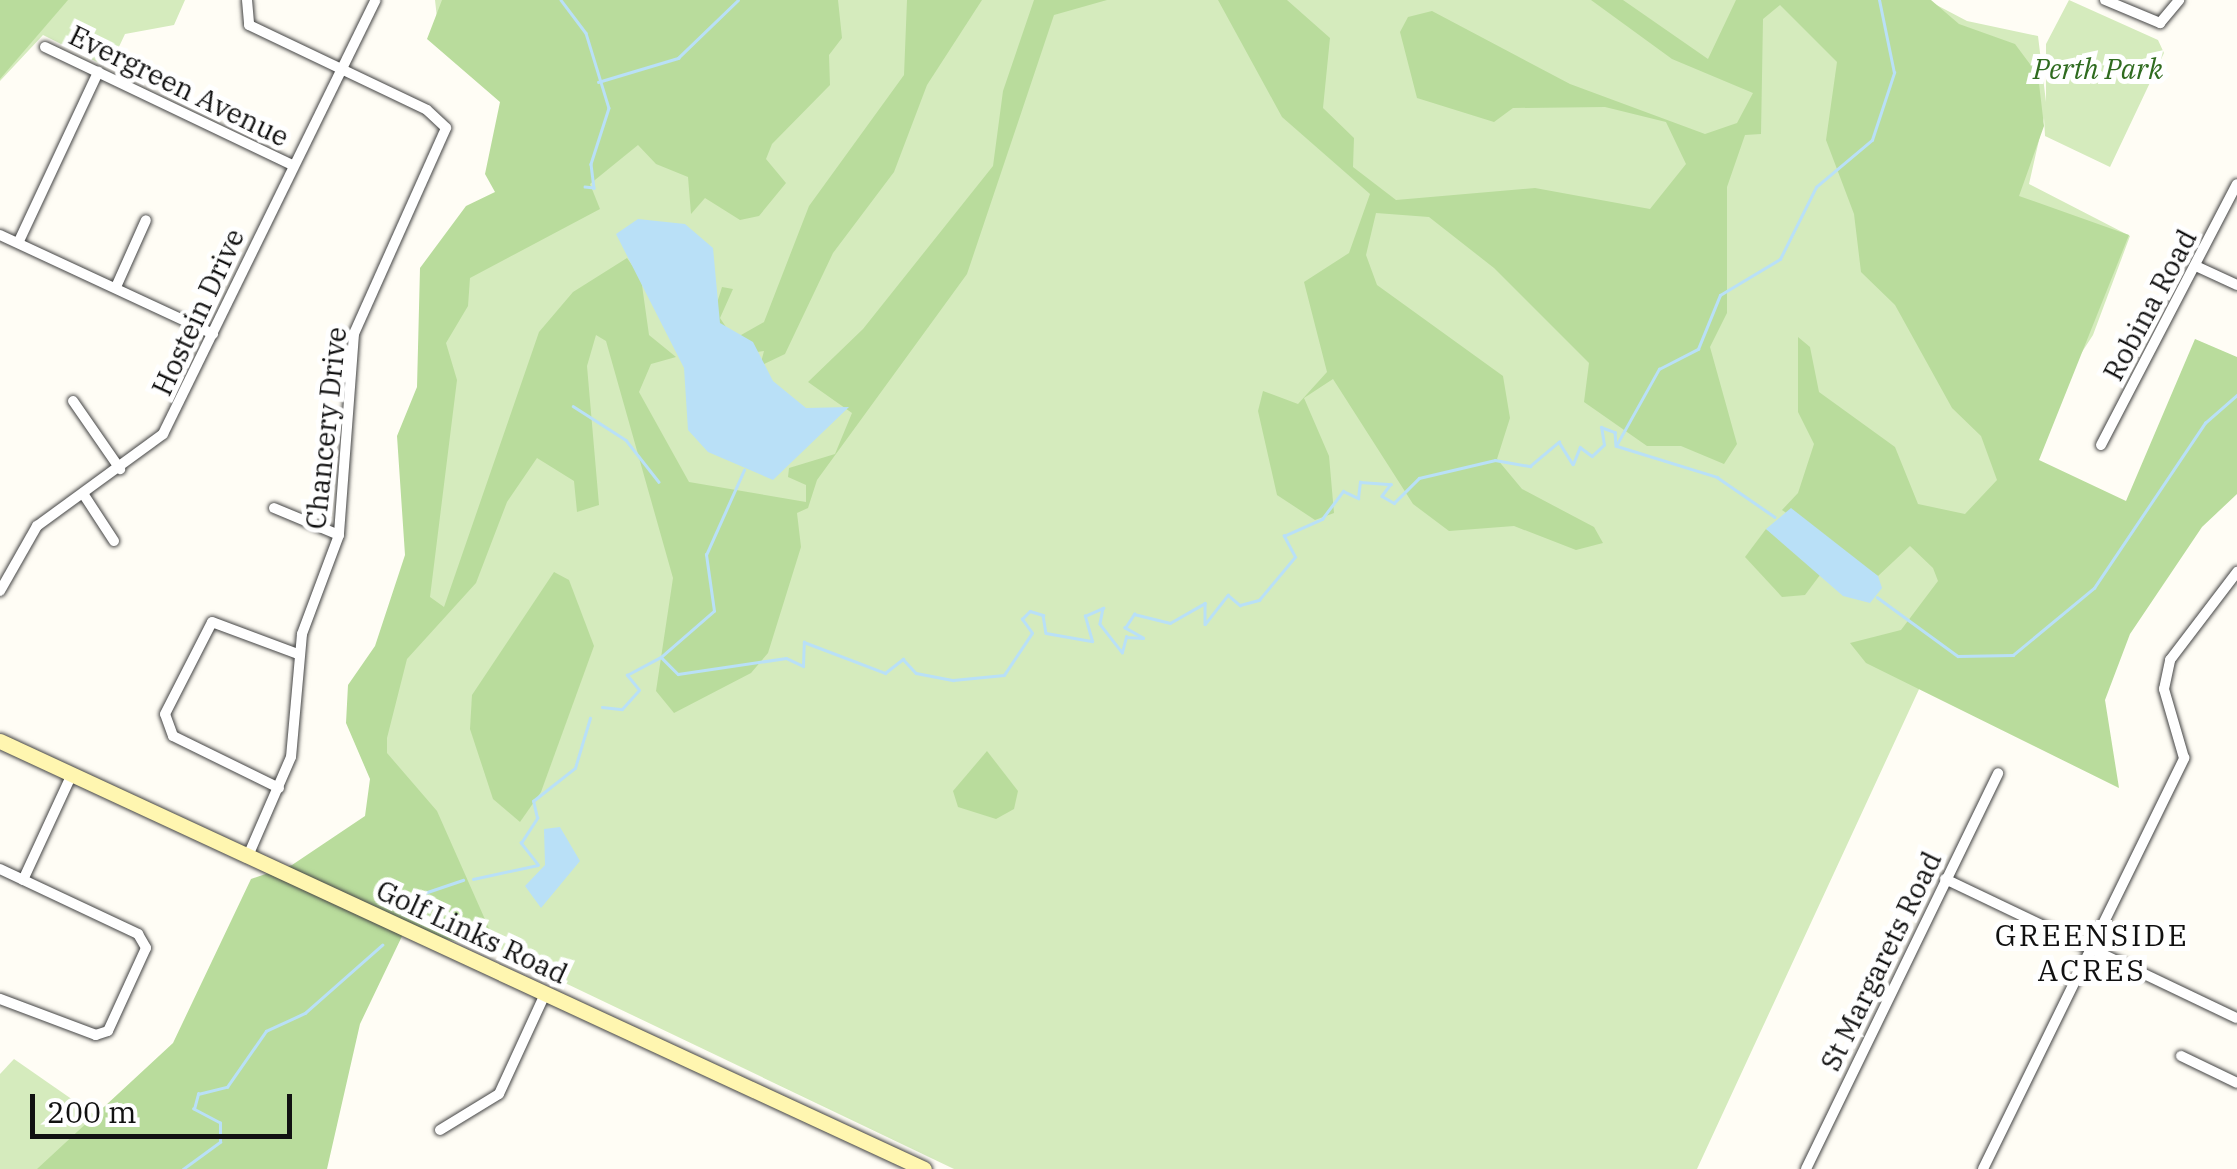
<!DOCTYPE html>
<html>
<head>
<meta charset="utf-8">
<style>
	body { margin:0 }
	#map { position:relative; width:2237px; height:1169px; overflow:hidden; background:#fffdf5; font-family:"IBM Plex Serif",serif }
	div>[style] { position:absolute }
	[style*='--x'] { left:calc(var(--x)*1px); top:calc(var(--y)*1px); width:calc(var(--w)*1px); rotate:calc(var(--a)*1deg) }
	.green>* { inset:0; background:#d5ebbd }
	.forest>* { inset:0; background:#b9dc9c }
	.water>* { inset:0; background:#b9e0f7 }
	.stream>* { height:2.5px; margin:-1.25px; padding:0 1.25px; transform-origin:1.25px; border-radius:1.25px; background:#b9e0f7 }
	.roads { filter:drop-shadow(0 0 2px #444) drop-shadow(0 0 2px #444) }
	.street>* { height:10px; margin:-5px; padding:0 5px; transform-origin:5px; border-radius:5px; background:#fff }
	.secondary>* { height:15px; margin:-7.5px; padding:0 7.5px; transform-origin:7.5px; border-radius:7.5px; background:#fff6b0 }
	span { translate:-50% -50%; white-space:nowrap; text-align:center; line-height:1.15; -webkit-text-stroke:10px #fff; paint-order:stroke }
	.park-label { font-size:28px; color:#2f6b1f; font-style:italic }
	.street-label { font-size:28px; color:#111 }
	.neighbourhood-label { font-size:30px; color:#111; letter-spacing:2.5px }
	.scale { position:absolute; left:30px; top:1094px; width:262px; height:45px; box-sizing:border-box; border:5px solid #111; border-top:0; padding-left:12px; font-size:30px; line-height:35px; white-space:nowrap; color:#111; -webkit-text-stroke:8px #fff; paint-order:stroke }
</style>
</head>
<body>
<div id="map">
	<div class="green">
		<div style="clip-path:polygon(0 0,185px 0,174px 25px,125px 34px,109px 68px,43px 35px,0 81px)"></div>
		<div style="clip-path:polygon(435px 0,1927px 0,1967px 21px,2038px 36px,2046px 102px,2046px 44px,2069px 0,2158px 40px,2164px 53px,2110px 167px,2045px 136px,2044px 118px,2029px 184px,2130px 236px,2093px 335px,2058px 389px,1697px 1169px,954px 1169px,354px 882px,393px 790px,362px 725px,421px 519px,432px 313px,535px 137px,437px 18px)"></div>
		<div style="clip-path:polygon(14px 1059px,96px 1116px,40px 1169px,0 1169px,0 1074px)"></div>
	</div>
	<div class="forest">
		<div style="clip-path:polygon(0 0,68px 0,0 79px)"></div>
		<div style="clip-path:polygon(442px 0,838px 0,842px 38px,829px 55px,830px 85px,772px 144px,766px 159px,786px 183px,759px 216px,740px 220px,705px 198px,691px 214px,688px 177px,656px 164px,638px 145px,590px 184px,600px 209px,470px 278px,468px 306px,446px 343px,457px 380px,430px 597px,444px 607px,539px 332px,573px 292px,627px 258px,641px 278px,649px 335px,676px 357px,651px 364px,639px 392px,689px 482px,806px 502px,806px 485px,788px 477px,789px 468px,835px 454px,852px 413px,808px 382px,863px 329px,993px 166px,1003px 91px,1034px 0,1107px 0,1054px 15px,967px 274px,817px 480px,808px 508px,797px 513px,801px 547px,768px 653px,751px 673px,674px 713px,656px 691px,673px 578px,606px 341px,596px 335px,587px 366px,599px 505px,577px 512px,574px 481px,537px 458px,507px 502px,476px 583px,407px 659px,387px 738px,387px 753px,437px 811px,499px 951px,405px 930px,360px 1024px,327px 1169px,37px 1169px,173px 1043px,251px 879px,292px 865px,365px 816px,370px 779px,346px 723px,348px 685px,375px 646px,405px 555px,397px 436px,417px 387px,420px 268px,466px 206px,495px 192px,485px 174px,500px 102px,427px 39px)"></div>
		<div style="clip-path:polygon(907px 0,982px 0,927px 85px,894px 172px,833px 253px,785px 354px,760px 366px,764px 351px,750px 353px,712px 319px,722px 287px,733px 289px,720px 318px,734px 339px,764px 322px,809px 206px,904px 75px)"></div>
		<div style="clip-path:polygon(1218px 0,1287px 0,1330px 38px,1323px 108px,1354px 138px,1353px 167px,1396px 200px,1535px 188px,1650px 209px,1686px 164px,1666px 122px,1605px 107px,1513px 108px,1494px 122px,1417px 98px,1400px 32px,1408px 17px,1432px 11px,1570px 84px,1705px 134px,1737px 123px,1753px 93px,1672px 59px,1591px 0,1623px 0,1708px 59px,1736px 0,1931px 0,1959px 24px,2015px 44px,2038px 75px,2044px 126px,2019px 196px,2129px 235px,2039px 460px,2126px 501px,2195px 339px,2237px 357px,2237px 494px,2202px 527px,2130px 634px,2105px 700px,2119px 788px,1866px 663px,1850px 643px,1901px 630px,1938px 581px,1933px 568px,1910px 546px,1878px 576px,1782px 510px,1798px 493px,1814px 444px,1798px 412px,1798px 337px,1810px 347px,1819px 392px,1895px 447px,1918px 504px,1965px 514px,1997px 480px,1981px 436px,1952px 408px,1895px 305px,1861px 272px,1854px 214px,1826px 140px,1837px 62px,1780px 5px,1763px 19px,1761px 134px,1745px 135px,1727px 187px,1727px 313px,1710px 347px,1737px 444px,1724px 464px,1681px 446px,1647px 446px,1584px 402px,1589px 363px,1494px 268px,1429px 217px,1376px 213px,1366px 255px,1377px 285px,1503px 376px,1510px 418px,1497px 459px,1522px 489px,1594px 527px,1603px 543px,1576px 550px,1514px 526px,1449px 531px,1413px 504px,1333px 379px,1304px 398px,1329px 456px,1334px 513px,1315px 520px,1277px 495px,1258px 411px,1263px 391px,1298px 404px,1327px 372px,1304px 282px,1349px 253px,1370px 194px,1282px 117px)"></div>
		<div style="clip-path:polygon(1766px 529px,1823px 571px,1805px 595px,1782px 597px,1745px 557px)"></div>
		<div style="clip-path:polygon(554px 572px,569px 580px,594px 646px,541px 792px,520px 822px,493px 799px,470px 729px,472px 695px)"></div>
		<div style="clip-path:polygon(987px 751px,1018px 791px,1014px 809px,996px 819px,958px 807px,953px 791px)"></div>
	</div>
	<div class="water">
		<div style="clip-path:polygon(638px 219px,685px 224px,713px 248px,720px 323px,753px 342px,773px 381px,806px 408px,849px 407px,773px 480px,708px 452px,688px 430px,684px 368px,616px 234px)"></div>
		<div style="clip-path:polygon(1791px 508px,1878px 576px,1882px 588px,1870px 603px,1843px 596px,1766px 529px)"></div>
		<div style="clip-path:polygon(560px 827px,580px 861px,541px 908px,525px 886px,545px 865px,544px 829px)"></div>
	</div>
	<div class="stream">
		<div style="--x:561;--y:0;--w:41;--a:52.9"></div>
		<div style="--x:586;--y:33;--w:78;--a:73"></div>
		<div style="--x:609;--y:108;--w:59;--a:107.8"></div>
		<div style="--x:591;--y:164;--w:24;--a:83"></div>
		<div style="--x:594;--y:188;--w:9;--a:-174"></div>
		<div style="--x:598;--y:82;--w:84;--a:-16.7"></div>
		<div style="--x:678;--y:58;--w:83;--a:-44"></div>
		<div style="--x:573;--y:406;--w:63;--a:32.7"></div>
		<div style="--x:626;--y:440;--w:53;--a:51.8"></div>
		<div style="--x:1617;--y:444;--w:86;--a:-60.8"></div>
		<div style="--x:1659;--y:369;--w:44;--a:-27.1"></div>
		<div style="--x:1698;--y:349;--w:58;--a:-67.8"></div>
		<div style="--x:1720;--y:295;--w:70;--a:-31"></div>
		<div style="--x:1780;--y:259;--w:80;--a:-63.4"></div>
		<div style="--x:1816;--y:187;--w:73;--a:-40"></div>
		<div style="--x:1872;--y:140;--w:71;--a:-71.8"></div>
		<div style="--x:1894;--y:73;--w:75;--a:-101.6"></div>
		<div style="--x:1617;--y:446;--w:105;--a:17.2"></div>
		<div style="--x:1717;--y:477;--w:70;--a:34.6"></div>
		<div style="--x:1877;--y:597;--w:100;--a:36.1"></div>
		<div style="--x:1958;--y:656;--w:55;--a:-1"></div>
		<div style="--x:2013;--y:655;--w:105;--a:-39.6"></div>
		<div style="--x:2094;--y:588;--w:199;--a:-56.1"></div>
		<div style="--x:2205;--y:423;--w:43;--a:-41.2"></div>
		<div style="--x:661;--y:657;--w:70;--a:-41"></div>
		<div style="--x:714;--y:611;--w:57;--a:-98.1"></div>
		<div style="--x:706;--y:555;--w:93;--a:-65.9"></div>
		<div style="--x:602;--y:707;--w:20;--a:6"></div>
		<div style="--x:622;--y:709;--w:25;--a:-48"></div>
		<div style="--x:639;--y:690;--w:19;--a:-129"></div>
		<div style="--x:627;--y:675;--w:38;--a:-28"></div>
		<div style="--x:661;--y:657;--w:24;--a:45"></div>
		<div style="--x:678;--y:674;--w:109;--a:-8.4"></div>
		<div style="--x:786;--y:658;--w:19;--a:25"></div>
		<div style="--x:803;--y:666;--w:24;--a:-88"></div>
		<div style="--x:804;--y:642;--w:87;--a:20.9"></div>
		<div style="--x:885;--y:673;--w:23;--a:-38"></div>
		<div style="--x:903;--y:659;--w:19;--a:47"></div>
		<div style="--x:916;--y:673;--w:38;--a:11"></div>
		<div style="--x:953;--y:680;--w:51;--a:-5.6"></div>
		<div style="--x:1004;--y:675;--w:50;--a:-56.3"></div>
		<div style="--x:1032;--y:633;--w:17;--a:-126"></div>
		<div style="--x:1022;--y:619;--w:11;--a:-45"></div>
		<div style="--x:1030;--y:611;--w:14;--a:17"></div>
		<div style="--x:1043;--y:615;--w:18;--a:81"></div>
		<div style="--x:1046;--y:633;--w:47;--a:9.9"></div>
		<div style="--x:1092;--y:641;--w:26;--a:-106"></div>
		<div style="--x:1085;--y:616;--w:20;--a:-24"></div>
		<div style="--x:1103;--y:608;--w:16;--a:101"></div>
		<div style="--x:1100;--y:624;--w:36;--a:52"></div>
		<div style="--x:1122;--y:652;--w:16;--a:-75"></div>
		<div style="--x:1126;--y:637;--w:17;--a:3"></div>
		<div style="--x:1143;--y:638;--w:21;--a:-151"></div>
		<div style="--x:1125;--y:628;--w:17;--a:-57"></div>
		<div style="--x:1134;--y:614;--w:37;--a:14"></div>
		<div style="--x:1170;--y:623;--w:40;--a:-29.7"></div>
		<div style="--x:1205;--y:603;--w:21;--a:90"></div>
		<div style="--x:1205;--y:624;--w:37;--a:-52"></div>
		<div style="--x:1228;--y:595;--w:16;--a:40"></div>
		<div style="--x:1240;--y:605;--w:20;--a:-15"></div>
		<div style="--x:1259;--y:600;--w:56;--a:-50.1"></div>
		<div style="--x:1295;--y:557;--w:24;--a:-118"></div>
		<div style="--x:1284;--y:536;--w:42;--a:-24.1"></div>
		<div style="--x:1322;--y:519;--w:35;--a:-53"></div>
		<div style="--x:1343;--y:491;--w:17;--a:25"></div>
		<div style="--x:1358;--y:498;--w:16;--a:-83"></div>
		<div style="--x:1360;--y:482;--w:31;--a:4"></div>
		<div style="--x:1391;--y:484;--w:15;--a:127"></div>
		<div style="--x:1382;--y:496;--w:14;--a:30"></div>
		<div style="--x:1394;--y:503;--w:35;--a:-45"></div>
		<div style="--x:1419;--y:478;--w:78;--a:-13.3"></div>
		<div style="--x:1495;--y:460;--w:36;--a:10"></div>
		<div style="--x:1530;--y:466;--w:38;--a:-40"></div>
		<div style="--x:1559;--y:442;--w:26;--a:58"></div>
		<div style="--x:1573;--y:464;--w:18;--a:-68"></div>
		<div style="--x:1580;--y:447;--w:15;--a:37"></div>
		<div style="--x:1592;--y:456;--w:16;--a:-43"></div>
		<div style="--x:1604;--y:445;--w:18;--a:-99"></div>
		<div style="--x:1601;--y:427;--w:15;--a:20"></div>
		<div style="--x:1615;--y:432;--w:14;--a:86"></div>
		<div style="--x:473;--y:879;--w:66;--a:-12.2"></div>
		<div style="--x:538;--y:865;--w:28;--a:-128"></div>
		<div style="--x:521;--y:843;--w:30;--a:-57"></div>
		<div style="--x:537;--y:818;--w:17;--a:-103"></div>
		<div style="--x:533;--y:801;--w:53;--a:-38.2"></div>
		<div style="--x:575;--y:768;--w:52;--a:-73.3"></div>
		<div style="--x:392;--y:904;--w:75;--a:-18.7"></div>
		<div style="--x:183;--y:1169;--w:46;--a:-36.1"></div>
		<div style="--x:220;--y:1142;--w:19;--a:-90"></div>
		<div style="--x:220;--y:1123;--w:30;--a:-152"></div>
		<div style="--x:194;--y:1109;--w:16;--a:-75"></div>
		<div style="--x:198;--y:1094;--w:30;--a:-14"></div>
		<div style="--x:227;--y:1087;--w:68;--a:-55.1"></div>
		<div style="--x:266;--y:1031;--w:43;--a:-24.8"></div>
		<div style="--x:305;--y:1013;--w:103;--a:-41.4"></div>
	</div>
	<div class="roads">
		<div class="street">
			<div style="--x:247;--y:0;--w:25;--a:85"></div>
			<div style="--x:249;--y:25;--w:197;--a:25.5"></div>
			<div style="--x:427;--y:110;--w:26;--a:43"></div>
			<div style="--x:446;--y:128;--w:226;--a:114.1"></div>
			<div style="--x:354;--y:334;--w:202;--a:94.3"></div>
			<div style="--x:339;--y:535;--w:106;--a:110.5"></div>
			<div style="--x:302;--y:634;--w:123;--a:95.1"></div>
			<div style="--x:291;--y:757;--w:108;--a:113.5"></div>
			<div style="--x:2105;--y:0;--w:60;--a:22.7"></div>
			<div style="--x:2160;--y:23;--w:30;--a:-50"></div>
			<div style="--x:45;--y:47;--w:274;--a:25.5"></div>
			<div style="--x:0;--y:235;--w:235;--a:24.9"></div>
			<div style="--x:19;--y:241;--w:187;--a:-64.9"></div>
			<div style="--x:2198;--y:267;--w:43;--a:24.8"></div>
			<div style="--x:116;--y:287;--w:73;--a:-65.9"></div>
			<div style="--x:73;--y:401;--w:83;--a:55.3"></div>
			<div style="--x:2101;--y:445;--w:294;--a:-62.5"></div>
			<div style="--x:84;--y:495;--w:55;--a:56.9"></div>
			<div style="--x:274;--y:508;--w:70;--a:22.6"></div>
			<div style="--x:0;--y:591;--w:75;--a:-60.4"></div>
			<div style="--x:37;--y:526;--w:156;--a:-36.1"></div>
			<div style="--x:163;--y:434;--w:483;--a:-63.9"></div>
			<div style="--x:279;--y:788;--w:118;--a:-153.9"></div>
			<div style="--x:173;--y:736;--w:23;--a:-110"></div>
			<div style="--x:165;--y:714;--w:103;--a:-62.9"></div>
			<div style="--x:212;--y:622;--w:92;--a:20.4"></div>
			<div style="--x:0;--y:869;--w:153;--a:25.2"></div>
			<div style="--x:138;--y:934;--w:16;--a:60"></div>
			<div style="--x:146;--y:948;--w:91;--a:114.6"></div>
			<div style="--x:108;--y:1031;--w:13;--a:162"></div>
			<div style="--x:96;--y:1035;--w:103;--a:-159.4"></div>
			<div style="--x:1945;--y:879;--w:323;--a:25.5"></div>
			<div style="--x:23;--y:880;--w:117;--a:-65.2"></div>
			<div style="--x:2181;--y:1056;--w:62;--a:25.7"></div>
			<div style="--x:440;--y:1130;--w:69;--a:-31.4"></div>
			<div style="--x:499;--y:1094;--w:110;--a:-65.3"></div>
			<div style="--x:1806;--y:1169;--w:440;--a:-64.1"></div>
			<div style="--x:1983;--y:1169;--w:458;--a:-63.9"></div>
			<div style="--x:2184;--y:758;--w:72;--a:-106.2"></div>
			<div style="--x:2164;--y:689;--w:30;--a:-78"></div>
			<div style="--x:2170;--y:660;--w:111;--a:-52.7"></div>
		</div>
		<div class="secondary">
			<div style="--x:0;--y:741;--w:1018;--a:24.85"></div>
		</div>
	</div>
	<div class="park-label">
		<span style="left:2098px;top:69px">Perth Park</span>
	</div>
	<div class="street-label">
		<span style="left:179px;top:86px;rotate:26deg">Evergreen Avenue</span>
		<span style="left:2150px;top:305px;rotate:-62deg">Robina Road</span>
		<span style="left:198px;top:312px;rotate:-65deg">Hostein Drive</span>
		<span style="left:326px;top:428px;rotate:-84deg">Chancery Drive</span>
		<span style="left:472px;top:932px;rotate:25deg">Golf Links Road</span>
		<span style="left:1881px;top:961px;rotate:-64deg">St Margarets Road</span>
	</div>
	<div class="neighbourhood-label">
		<span style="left:2092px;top:952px">GREENSIDE<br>ACRES</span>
	</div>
	<div class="scale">200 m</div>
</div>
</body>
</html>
